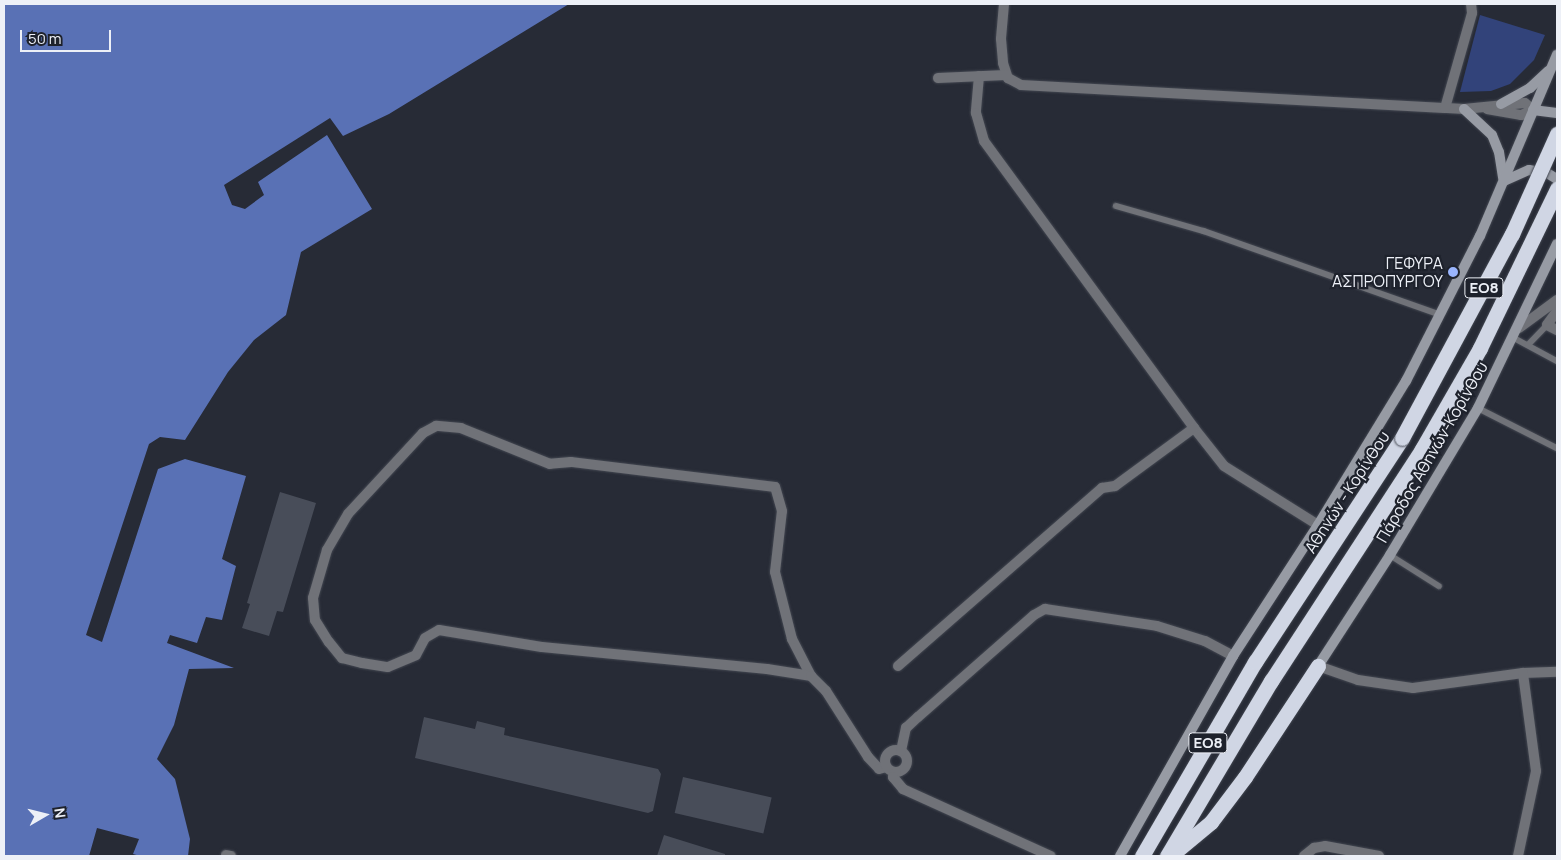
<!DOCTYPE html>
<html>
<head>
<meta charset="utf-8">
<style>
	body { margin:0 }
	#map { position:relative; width:1561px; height:860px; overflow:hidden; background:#272b36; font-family:Manrope,sans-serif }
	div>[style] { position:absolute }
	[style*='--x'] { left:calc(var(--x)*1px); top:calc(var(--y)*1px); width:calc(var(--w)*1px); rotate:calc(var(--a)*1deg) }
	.green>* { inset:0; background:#32437a }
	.water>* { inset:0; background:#5971b5 }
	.building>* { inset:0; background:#484d59; transform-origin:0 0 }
	.roads { filter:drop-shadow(0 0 1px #434751) drop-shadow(0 0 1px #434751) }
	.lane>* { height:5.5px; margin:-2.75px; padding:0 2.75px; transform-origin:2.75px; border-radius:2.75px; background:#707278 }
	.street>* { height:10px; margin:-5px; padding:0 5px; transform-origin:5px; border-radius:5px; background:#707278 }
	.street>.ring { margin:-5px; padding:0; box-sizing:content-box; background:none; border:10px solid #707278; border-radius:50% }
	.secondary>* { height:10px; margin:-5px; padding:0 5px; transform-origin:5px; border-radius:5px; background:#979ba4 }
	.highway>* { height:15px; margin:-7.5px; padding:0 7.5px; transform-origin:7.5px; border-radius:7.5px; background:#d0d6e4 }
	.bridges { filter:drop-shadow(0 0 1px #434751) drop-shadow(0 0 1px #434751) }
	.highway-bridge>* { height:15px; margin:-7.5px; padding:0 7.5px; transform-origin:7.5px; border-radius:7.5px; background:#d0d6e4 }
	.dots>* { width:14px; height:14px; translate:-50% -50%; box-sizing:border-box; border:2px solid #1e222c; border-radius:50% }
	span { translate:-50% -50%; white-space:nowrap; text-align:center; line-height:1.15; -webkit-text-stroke:4.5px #1e222c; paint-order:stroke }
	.shield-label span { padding:1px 4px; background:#1e222c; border:1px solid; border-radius:4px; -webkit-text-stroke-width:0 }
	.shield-label { font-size:15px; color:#edf0f7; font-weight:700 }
	.poi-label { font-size:16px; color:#edf0f7 }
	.right { translate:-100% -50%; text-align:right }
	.street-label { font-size:16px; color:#edf0f7 }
	.frame { position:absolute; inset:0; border:5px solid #edf0f7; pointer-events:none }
	.north { position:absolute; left:20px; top:790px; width:50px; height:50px; -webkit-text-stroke:4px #1e222c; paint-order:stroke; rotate:82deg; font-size:14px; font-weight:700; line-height:20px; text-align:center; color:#edf0f7 }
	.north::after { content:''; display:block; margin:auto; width:18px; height:22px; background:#edf0f7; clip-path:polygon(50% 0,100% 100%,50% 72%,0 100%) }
	.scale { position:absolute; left:20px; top:30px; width:91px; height:22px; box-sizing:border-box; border:2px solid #edf0f7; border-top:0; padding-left:6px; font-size:15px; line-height:18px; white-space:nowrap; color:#edf0f7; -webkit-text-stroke:4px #1e222c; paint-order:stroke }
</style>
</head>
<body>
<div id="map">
	<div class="green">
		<div style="clip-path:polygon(1480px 15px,1545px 35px,1534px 60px,1510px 84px,1491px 91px,1460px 92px)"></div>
	</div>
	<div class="water">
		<div style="clip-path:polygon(4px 4px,569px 4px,389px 114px,343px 136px,330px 118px,224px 185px,232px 205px,245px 209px,264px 195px,258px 182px,327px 135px,372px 209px,301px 252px,286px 315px,254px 340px,228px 372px,185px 440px,160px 437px,149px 444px,86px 635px,102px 642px,158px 469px,185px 459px,246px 476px,222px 559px,236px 566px,222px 620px,206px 617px,197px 643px,170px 635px,167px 643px,234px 668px,189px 669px,174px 725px,157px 759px,175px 779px,190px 839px,188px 856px,140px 856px,133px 854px,139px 839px,97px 828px,89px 856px,4px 856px)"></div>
	</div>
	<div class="building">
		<div style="clip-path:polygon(280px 492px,316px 503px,283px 612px,277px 611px,269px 636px,242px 628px,250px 604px,247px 603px)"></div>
		<div style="clip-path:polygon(424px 717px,475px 729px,477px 721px,505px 728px,504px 735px,658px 769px,661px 774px,653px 811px,648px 813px,415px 758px)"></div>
		<div style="left:683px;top:777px;width:91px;height:37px;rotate:13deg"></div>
		<div style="clip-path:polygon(664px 835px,725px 854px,725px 856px,657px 856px)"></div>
	</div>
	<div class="roads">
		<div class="lane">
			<div style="--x:1116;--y:206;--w:91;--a:15.9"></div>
			<div style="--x:1204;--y:231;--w:251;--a:19.5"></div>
			<div style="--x:1514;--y:338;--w:49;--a:28.1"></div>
			<div style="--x:1528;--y:345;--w:28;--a:-46"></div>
			<div style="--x:1478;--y:408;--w:89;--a:26.9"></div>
			<div style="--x:1390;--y:555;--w:58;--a:32.3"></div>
		</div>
		<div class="street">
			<div style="--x:1004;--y:4;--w:35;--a:95"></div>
			<div style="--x:1001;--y:39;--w:24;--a:85"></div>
			<div style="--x:1003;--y:63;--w:16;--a:72"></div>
			<div style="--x:1008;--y:78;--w:15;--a:28"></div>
			<div style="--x:1021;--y:85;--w:444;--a:3.1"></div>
			<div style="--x:1464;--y:109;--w:61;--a:-5.6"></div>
			<div style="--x:1525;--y:103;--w:11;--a:41"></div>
			<div style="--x:979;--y:76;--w:37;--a:95"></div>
			<div style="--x:976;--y:113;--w:29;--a:74"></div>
			<div style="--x:984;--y:141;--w:356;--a:53.8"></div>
			<div style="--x:1194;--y:428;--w:48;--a:51.7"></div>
			<div style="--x:1224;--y:466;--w:111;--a:32.1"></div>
			<div style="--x:938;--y:78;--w:68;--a:-2.5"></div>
			<div style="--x:1445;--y:108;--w:99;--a:-74.1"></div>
			<div style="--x:1472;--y:13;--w:9;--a:-96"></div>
			<div style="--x:1487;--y:109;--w:35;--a:10"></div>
			<div style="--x:1521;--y:115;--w:13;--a:-23"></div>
			<div style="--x:1557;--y:311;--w:17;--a:126"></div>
			<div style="--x:1547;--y:325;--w:11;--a:27"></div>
			<div style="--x:1519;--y:328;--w:47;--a:-36.4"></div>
			<div style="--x:898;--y:666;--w:271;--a:-41.1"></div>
			<div style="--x:1102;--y:488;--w:13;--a:-9"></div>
			<div style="--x:1115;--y:486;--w:98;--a:-36.3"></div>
			<div style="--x:1318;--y:666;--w:42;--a:19.3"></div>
			<div style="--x:1358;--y:680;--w:56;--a:8.3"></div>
			<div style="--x:1413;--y:688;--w:111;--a:-7.8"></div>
			<div style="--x:1523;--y:673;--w:34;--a:-2"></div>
			<div style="--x:811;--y:676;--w:42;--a:-117.2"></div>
			<div style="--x:792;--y:639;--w:69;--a:-104.2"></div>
			<div style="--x:775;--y:572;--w:61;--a:-83.5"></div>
			<div style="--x:782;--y:511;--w:25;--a:-106"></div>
			<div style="--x:775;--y:487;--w:206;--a:-173"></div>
			<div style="--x:571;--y:462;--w:21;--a:175"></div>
			<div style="--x:550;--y:464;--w:96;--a:-158"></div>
			<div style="--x:461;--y:428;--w:25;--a:-175"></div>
			<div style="--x:436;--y:426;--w:15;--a:152"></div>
			<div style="--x:423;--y:433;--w:110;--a:132.8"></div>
			<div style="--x:348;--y:514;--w:42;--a:120.3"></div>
			<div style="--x:327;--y:550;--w:50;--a:106.3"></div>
			<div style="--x:313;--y:598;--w:22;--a:85"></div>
			<div style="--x:315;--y:620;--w:26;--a:58"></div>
			<div style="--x:329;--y:642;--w:21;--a:51"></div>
			<div style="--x:342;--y:658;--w:21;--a:14"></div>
			<div style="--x:362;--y:663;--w:26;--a:9"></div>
			<div style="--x:388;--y:667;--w:30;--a:-23"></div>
			<div style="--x:416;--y:655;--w:19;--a:-62"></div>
			<div style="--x:425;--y:638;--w:16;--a:-30"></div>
			<div style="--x:439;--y:630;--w:104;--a:9.4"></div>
			<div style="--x:542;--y:647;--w:226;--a:5.6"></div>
			<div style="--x:767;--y:669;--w:45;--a:9"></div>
			<div style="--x:811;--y:676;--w:21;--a:45"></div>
			<div style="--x:826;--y:691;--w:78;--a:57.5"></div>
			<div style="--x:868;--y:757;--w:16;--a:47"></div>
			<div style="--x:879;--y:769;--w:7;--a:-16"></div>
			<div class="ring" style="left:885px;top:750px;width:12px;height:12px"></div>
			<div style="--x:901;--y:751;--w:24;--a:-78"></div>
			<div style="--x:906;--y:728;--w:16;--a:-43"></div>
			<div style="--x:918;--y:717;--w:154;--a:-41.3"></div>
			<div style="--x:1034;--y:615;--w:13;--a:-29"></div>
			<div style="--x:1045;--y:609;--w:113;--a:8.6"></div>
			<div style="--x:1157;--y:626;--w:50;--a:17.4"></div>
			<div style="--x:1205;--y:641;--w:32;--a:28"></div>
			<div style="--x:896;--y:772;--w:6;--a:121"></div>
			<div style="--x:893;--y:777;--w:16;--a:50"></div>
			<div style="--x:903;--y:789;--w:162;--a:24.4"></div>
			<div style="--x:226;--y:855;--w:5;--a:11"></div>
			<div style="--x:1304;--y:856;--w:13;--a:-39"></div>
			<div style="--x:1314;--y:848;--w:11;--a:-10"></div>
			<div style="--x:1325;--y:846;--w:55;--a:10.5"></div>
			<div style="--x:1518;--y:856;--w:87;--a:-78"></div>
			<div style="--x:1536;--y:771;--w:99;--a:-97.6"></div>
		</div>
		<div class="secondary">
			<div style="--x:1501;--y:104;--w:33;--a:-29"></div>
			<div style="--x:1530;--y:88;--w:25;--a:-43"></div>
			<div style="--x:1464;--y:109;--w:38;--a:43"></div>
			<div style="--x:1492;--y:135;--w:18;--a:68"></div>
			<div style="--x:1499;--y:152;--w:26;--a:81"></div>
			<div style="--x:1533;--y:110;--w:24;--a:7"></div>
			<div style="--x:1504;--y:181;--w:27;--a:-24"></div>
			<div style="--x:1529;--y:170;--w:18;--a:9"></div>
			<div style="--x:1547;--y:173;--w:12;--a:31"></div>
			<div style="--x:1318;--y:666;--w:132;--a:-57"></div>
			<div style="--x:1390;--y:555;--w:171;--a:-59.1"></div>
			<div style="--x:1478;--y:408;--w:182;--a:-64.3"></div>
			<div style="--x:1120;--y:856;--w:230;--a:-60.5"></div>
			<div style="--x:1233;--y:656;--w:156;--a:-57"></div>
			<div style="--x:1318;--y:525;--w:169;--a:-58.6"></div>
			<div style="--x:1406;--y:381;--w:163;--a:-63"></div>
			<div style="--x:1480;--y:236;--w:197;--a:-67"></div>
		</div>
		<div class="highway">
			<div style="--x:1175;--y:852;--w:47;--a:-39.8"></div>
			<div style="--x:1211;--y:822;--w:56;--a:-52.9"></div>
			<div style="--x:1245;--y:777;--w:133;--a:-56.7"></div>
			<div style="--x:1142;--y:856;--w:225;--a:-59.8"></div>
			<div style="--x:1255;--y:662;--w:268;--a:-56.7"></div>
			<div style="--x:1167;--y:856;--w:204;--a:-59.3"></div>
			<div style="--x:1271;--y:681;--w:277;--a:-56.9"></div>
			<div style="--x:1422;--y:449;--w:116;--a:-60.1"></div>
			<div style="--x:1480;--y:348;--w:177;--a:-64.2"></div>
		</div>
	</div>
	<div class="bridges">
		<div class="highway-bridge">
			<div style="--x:1402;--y:438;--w:232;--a:-61.7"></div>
			<div style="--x:1512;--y:234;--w:110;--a:-65.8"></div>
		</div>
	</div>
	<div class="dots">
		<div style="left:1453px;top:272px;background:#9ab5fd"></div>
	</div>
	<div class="shield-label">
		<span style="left:1484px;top:288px">ΕΟ8</span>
		<span style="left:1208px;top:743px">ΕΟ8</span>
	</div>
	<div class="poi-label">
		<span class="right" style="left:1443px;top:272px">ΓΕΦΥΡΑ<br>ΑΣΠΡΟΠΥΡΓΟΥ</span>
	</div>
	<div class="street-label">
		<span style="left:1432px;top:452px;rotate:-60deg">Πάροδος Αθηνών-Κορίνθου</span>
		<span style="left:1347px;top:492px;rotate:-57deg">Αθηνών - Κορίνθου</span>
	</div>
	<div class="frame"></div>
	<div class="north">N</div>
	<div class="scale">50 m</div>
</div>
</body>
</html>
